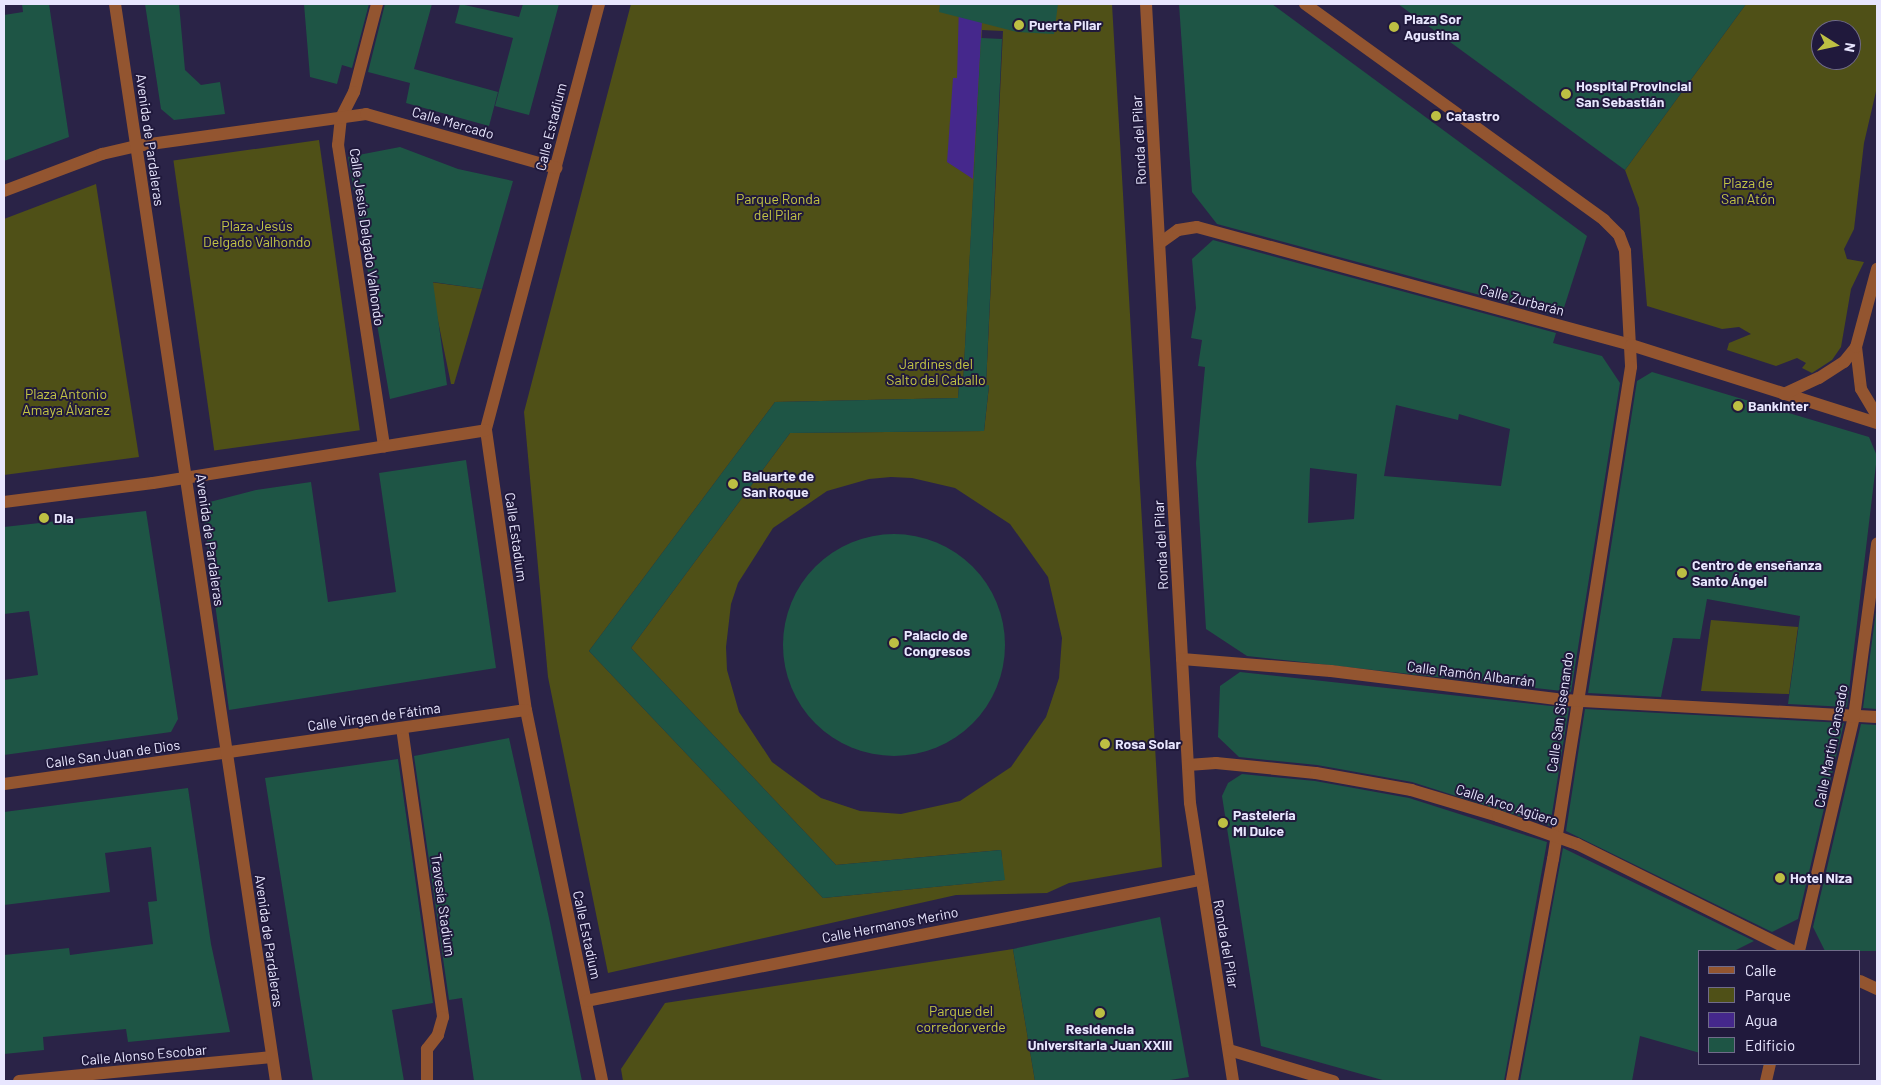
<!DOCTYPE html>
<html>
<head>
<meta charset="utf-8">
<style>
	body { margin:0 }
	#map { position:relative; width:1881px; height:1085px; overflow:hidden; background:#2a2347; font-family:Barlow,sans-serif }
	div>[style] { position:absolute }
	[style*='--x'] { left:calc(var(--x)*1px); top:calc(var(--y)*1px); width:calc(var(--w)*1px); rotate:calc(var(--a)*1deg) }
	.green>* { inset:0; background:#4f5017; transform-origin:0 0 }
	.water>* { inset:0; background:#45288c }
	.building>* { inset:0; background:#1e5545 }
	.round { border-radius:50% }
	.minor>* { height:12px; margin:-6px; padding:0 6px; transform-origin:6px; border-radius:6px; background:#935530 }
	.tertiary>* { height:12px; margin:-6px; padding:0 6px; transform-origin:6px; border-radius:6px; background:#935530 }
	.dots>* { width:14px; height:14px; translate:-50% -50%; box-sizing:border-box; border:2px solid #20193c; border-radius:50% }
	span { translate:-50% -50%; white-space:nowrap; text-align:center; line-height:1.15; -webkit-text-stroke:4px #20193c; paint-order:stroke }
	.poi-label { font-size:14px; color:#e8e6fe; font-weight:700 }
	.left { translate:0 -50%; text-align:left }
	.street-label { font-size:14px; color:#e8e6fe }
	.park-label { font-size:14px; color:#c4c645 }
	.frame { position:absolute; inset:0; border:5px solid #e8e6fe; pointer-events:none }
	.legend { position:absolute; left:1698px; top:950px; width:162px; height:115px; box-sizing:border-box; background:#20193c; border:1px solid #706b8a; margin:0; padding:6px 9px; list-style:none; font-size:15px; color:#e8e6fe }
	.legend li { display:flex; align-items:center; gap:10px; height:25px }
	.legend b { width:25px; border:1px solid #706b8a }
	.north { position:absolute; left:1811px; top:20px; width:50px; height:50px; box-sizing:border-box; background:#20193c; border:1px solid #706b8a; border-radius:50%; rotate:100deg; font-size:14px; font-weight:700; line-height:20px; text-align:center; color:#e8e6fe }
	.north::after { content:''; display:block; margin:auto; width:18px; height:22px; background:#bdbf43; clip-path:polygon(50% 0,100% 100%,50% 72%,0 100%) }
</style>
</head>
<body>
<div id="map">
	<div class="green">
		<div style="clip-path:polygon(evenodd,631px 4px,1112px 4px,1162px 867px,1069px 883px,1047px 893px,956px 895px,608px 973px,548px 677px,524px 412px,631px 4px,982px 30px,1003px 31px,986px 385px,989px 386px,984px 431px,790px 433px,631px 648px,836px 865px,1001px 850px,1004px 880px,823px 898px,589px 651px,775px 402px,958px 398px,959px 385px,963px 385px,982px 30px,631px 4px,891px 477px,912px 478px,955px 488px,1010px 524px,1048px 577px,1062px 638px,1059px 678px,1046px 717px,1011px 767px,960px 801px,901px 814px,860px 811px,821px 798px,772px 762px,739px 712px,727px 670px,726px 647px,731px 604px,738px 583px,773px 528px,827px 491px,869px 479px,891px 477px)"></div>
		<div style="clip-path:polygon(evenodd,1746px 4px,1877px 4px,1877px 87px,1864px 143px,1854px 229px,1844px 249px,1847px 259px,1864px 262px,1851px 289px,1841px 347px,1832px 360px,1812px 373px,1802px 368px,1806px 363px,1797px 358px,1776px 366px,1727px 350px,1729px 343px,1751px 334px,1739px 327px,1722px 329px,1647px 306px,1639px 208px,1625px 170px,1746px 4px,1821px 30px,1851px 30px,1851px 60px,1821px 60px,1821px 30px)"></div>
		<div style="left:319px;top:140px;width:293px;height:147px;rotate:82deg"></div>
		<div style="clip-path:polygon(96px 184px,139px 457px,4px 475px,4px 219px)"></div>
		<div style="clip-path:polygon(430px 282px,482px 289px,454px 384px,451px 384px)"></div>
		<div style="clip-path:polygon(1711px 620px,1798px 627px,1789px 694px,1701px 691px)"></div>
		<div style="clip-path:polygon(1013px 949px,1035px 1081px,623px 1081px,621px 1069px,665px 1003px)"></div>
	</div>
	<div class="water">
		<div style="clip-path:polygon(959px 4px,983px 4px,973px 179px,947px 162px,953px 78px,957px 78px)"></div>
	</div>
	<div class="building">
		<div style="clip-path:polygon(22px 4px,49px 4px,69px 137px,4px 161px,4px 15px,23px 12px)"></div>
		<div style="clip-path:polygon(145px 4px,179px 4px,185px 70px,201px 85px,220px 82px,225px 114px,174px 120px,161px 109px)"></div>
		<div style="clip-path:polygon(304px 4px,369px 4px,352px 68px,342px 65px,337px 84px,310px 77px)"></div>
		<div style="clip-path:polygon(385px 4px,432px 4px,414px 69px,498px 92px,489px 126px,406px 103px,410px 83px,368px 72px)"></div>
		<div style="clip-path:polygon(460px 4px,519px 17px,523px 4px,559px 4px,529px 115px,495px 106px,513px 38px,455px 23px)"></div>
		<div style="clip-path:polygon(940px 4px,1058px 4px,1054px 34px,1017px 32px,939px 12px)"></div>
		<div style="clip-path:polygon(1179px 4px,1272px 4px,1587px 236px,1561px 317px,1217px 224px,1192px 192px)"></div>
		<div style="clip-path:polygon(1398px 4px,1746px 4px,1625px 170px)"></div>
		<div style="clip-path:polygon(981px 38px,1002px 39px,986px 385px,989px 385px,984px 431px,790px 433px,631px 648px,836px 865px,1001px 850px,1005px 880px,823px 898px,589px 651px,775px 402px,958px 398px,959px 385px,963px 385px)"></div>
		<div style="clip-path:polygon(400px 147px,458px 169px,513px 181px,482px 289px,433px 282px,447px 385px,390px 399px,348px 157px)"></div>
		<div style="clip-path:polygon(evenodd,1213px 240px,1556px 333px,1553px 343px,1602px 356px,1620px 383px,1571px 692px,1247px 656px,1206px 629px,1196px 463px,1205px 367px,1198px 366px,1202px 340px,1191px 338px,1196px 308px,1192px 259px,1213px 240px,1396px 405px,1458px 420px,1459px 414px,1510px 429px,1501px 486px,1384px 476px,1396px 405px,1213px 240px,1310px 468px,1357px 474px,1354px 519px,1308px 523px,1310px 468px)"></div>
		<div style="clip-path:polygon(1652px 372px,1869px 437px,1877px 456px,1847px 707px,1788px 704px,1800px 616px,1707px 599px,1700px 639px,1673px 638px,1661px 697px,1588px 693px,1637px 381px)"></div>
		<div style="clip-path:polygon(466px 460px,496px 668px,229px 710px,202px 504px,256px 490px,311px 482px,328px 602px,396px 592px,379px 473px)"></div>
		<div style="clip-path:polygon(146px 511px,178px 719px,171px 732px,4px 755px,4px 680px,38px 675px,29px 611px,4px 614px,4px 527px)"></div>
		<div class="round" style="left:783px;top:534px;width:222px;height:222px"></div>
		<div style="clip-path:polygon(1877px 604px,1877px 709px,1863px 708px)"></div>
		<div style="clip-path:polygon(1240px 672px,1569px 708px,1550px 826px,1412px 782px,1317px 765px,1239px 757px,1218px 737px,1220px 686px)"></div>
		<div style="clip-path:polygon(1585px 709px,1844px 723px,1798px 919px,1772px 932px,1566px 831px)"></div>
		<div style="clip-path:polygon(1861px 724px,1877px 725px,1877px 951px,1825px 951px,1813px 927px)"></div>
		<div style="clip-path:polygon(509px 738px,549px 918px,582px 1081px,474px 1081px,462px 998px,449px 1000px,414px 756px)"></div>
		<div style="clip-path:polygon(398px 759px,433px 1003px,392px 1010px,404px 1081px,313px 1081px,265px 778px)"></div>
		<div style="clip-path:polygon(1242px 774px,1315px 781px,1409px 798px,1547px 842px,1504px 1081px,1386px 1081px,1261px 1046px,1222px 796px,1228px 783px)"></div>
		<div style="clip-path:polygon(188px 788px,211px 944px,230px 1032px,128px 1042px,126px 1029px,43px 1037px,44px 1050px,4px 1054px,4px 955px,69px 948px,70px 955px,153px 944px,148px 902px,157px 901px,151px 847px,105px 853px,110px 892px,4px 905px,4px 812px)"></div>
		<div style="clip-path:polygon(1563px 848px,1754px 941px,1734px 951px,1700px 951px,1700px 1053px,1640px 1036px,1632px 1081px,1520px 1081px)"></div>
		<div style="clip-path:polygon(1160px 917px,1189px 1077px,1164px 1081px,1035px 1081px,1013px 949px)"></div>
	</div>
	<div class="minor">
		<div style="--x:377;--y:4;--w:91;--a:104.6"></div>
		<div style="--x:354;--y:92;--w:28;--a:117"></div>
		<div style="--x:341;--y:117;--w:28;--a:96"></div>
		<div style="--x:338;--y:145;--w:305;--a:81.3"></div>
		<div style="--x:599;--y:4;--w:441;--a:104.9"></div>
		<div style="--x:486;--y:430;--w:283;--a:81.9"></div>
		<div style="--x:526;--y:710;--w:379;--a:78.4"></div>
		<div style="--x:1146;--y:4;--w:800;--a:86.85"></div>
		<div style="--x:1190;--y:803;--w:281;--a:81.2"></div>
		<div style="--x:1305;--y:4;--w:369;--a:35.8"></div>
		<div style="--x:1604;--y:220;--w:21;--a:45"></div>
		<div style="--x:1619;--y:235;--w:17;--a:69"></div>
		<div style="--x:1625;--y:251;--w:116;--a:87"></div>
		<div style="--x:1631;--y:367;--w:498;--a:99"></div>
		<div style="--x:1553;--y:859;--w:226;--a:100.5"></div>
		<div style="--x:4;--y:191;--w:105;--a:-20.7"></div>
		<div style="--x:102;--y:154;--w:35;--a:-13"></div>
		<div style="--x:136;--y:146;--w:232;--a:-7.9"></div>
		<div style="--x:366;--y:114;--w:198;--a:15.8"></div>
		<div style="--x:1160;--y:243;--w:22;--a:-36"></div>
		<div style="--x:1178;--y:230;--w:19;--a:-9"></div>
		<div style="--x:1197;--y:227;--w:450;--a:15.2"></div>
		<div style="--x:1631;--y:345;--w:258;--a:17.6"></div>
		<div style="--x:1856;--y:347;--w:42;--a:83.2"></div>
		<div style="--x:1861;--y:389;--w:31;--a:59"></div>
		<div style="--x:1784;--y:394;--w:38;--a:-25"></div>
		<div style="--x:1819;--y:378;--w:30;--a:-33"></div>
		<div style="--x:1844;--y:362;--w:19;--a:-51"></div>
		<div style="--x:4;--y:502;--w:150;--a:-7.3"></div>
		<div style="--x:153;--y:483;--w:337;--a:-9"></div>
		<div style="--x:1182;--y:659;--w:149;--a:4.6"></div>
		<div style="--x:1331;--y:671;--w:235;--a:7.1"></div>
		<div style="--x:1564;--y:700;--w:313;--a:3.1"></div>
		<div style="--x:402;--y:728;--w:292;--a:81.9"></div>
		<div style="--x:443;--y:1017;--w:19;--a:106"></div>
		<div style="--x:438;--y:1035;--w:18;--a:128"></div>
		<div style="--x:427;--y:1049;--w:32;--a:90"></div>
		<div style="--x:1188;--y:765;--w:28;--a:-4"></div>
		<div style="--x:1216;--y:763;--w:100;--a:5.7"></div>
		<div style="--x:1316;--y:773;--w:97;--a:10.1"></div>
		<div style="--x:1411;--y:790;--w:91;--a:16.6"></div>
		<div style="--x:1498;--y:816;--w:84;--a:19.5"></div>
		<div style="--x:1577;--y:844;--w:241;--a:26.4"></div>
		<div style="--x:4;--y:784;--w:527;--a:-8.07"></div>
		<div style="--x:1799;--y:951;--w:240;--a:-76.8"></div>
		<div style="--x:1854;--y:717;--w:175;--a:-82.4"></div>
		<div style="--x:1860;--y:981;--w:19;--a:25"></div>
		<div style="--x:586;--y:1001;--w:626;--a:-11.15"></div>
		<div style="--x:1229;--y:1050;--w:109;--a:16.6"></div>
		<div style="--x:19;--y:1081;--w:254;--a:-5.4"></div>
		<div style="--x:1766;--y:1081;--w:17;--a:-77"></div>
	</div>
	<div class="tertiary">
		<div style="--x:115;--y:4;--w:1089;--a:81.5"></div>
		<div style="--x:1856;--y:347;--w:81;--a:-74.9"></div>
	</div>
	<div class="dots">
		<div style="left:1019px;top:25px;background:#bdbf43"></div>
		<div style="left:1394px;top:27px;background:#bdbf43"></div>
		<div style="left:1566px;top:94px;background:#bdbf43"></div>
		<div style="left:1436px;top:116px;background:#bdbf43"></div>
		<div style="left:1738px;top:406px;background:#bdbf43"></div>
		<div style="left:733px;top:484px;background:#bdbf43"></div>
		<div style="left:44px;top:518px;background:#bdbf43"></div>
		<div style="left:1682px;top:573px;background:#bdbf43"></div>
		<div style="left:894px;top:643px;background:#bdbf43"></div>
		<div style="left:1105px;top:744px;background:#bdbf43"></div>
		<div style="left:1223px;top:823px;background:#bdbf43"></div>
		<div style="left:1780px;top:878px;background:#bdbf43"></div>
		<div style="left:1100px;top:1013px;background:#bdbf43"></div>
	</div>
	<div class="poi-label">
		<span class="left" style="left:1404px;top:27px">Plaza Sor<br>Agustina</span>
		<span class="left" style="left:1029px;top:25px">Puerta Pilar</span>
		<span class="left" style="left:1576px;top:94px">Hospital Provincial<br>San Sebastián</span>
		<span class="left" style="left:1446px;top:116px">Catastro</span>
		<span class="left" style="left:1748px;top:406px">Bankinter</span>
		<span class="left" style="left:743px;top:484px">Baluarte de<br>San Roque</span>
		<span class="left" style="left:54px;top:518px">Dia</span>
		<span class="left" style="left:1692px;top:573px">Centro de enseñanza<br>Santo Ángel</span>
		<span class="left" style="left:904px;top:643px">Palacio de<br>Congresos</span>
		<span class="left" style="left:1115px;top:744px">Rosa Solar</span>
		<span class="left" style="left:1233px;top:823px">Pastelería<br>Mi Dulce</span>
		<span class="left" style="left:1790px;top:878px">Hotel Niza</span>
		<span style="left:1100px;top:1037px">Residencia<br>Universitaria Juan XXIII</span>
	</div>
	<div class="street-label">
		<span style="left:453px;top:123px;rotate:16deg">Calle Mercado</span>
		<span style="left:551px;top:127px;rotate:-76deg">Calle Estadium</span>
		<span style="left:150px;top:140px;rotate:82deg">Avenida de Pardaleras</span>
		<span style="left:1139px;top:140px;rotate:-93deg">Ronda del Pilar</span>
		<span style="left:367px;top:237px;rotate:82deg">Calle Jesús Delgado Valhondo</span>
		<span style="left:1522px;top:300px;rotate:15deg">Calle Zurbarán</span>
		<span style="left:516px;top:537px;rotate:82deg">Calle Estadium</span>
		<span style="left:210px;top:540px;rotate:82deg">Avenida de Pardaleras</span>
		<span style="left:1161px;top:545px;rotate:-93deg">Ronda del Pilar</span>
		<span style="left:1471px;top:674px;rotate:7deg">Calle Ramón Albarrán</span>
		<span style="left:1560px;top:712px;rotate:-82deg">Calle San Sisenando</span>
		<span style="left:374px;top:717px;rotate:-8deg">Calle Virgen de Fátima</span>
		<span style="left:1831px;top:746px;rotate:-79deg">Calle Martín Cansado</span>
		<span style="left:113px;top:754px;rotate:-8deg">Calle San Juan de Dios</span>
		<span style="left:1507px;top:805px;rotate:18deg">Calle Arco Agüero</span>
		<span style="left:443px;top:905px;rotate:82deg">Travesía Stadium</span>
		<span style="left:890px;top:925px;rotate:-11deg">Calle Hermanos Merino</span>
		<span style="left:587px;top:935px;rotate:78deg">Calle Estadium</span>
		<span style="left:269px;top:941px;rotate:82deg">Avenida de Pardaleras</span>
		<span style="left:1226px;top:944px;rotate:80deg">Ronda del Pilar</span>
		<span style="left:144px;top:1055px;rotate:-5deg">Calle Alonso Escobar</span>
	</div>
	<div class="park-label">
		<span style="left:1748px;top:191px">Plaza de<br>San Atón</span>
		<span style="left:778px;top:207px">Parque Ronda<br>del Pilar</span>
		<span style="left:257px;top:234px">Plaza Jesús<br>Delgado Valhondo</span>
		<span style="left:936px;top:372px">Jardines del<br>Salto del Caballo</span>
		<span style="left:66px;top:402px">Plaza Antonio<br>Amaya Álvarez</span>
		<span style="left:961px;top:1019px">Parque del<br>corredor verde</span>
	</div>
	<div class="frame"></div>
	<ul class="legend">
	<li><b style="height:6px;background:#935530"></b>Calle</li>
	<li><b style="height:14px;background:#4f5017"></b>Parque</li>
	<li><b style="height:14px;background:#45288c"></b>Agua</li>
	<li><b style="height:14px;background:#1e5545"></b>Edificio</li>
	</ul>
	<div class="north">N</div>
</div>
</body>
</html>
